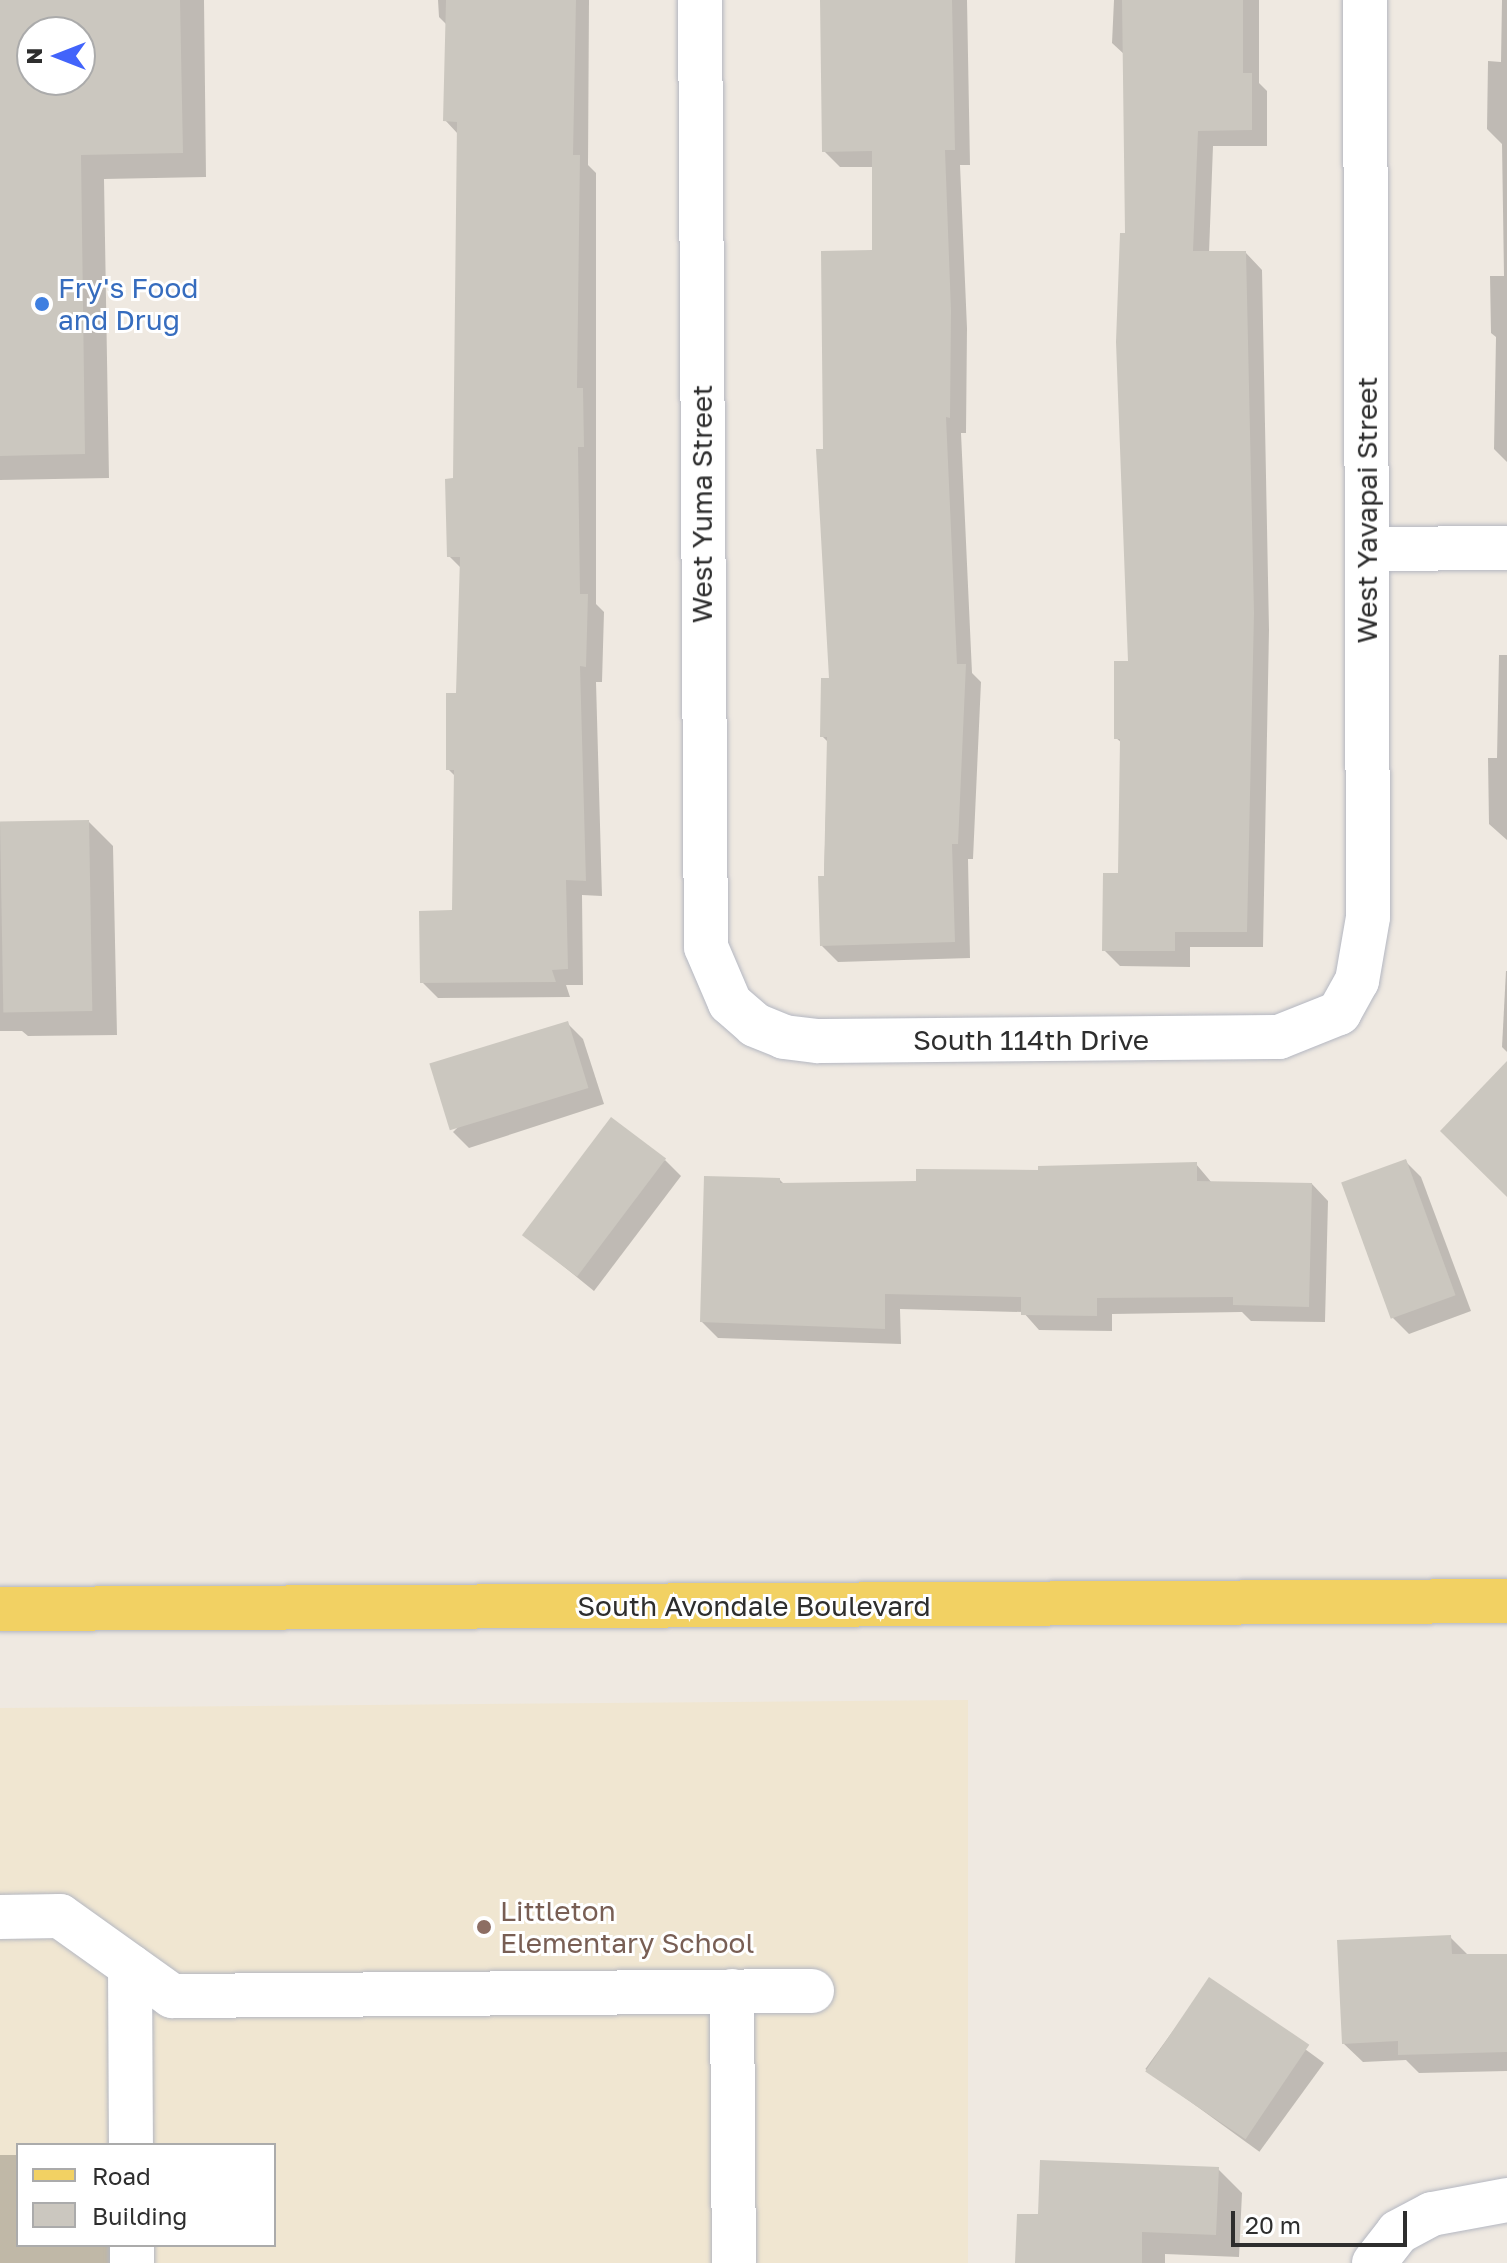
<!DOCTYPE html>
<html>
<head>
<meta charset="utf-8">
<style>
	body { margin:0 }
	#map { position:relative; width:1507px; height:2263px; overflow:hidden; background:#efe9e1; font-family:"Golos Text",sans-serif }
	div>[style] { position:absolute }
	[style*='--x'] { left:calc(var(--x)*1px); top:calc(var(--y)*1px); width:calc(var(--w)*1px); rotate:calc(var(--a)*1deg) }
	.education>* { inset:0; background:#f0e6d1 }
	.shadow>* { inset:0; background:#0003; transform-origin:0 0 }
	.building>* { inset:0; background:#cbc7bf; transform-origin:0 0 }
	.roads { filter:drop-shadow(0 0 2px #b4b7c1) drop-shadow(0 0 2px #b4b7c1) }
	.minor>* { height:44px; margin:-22px; padding:0 22px; transform-origin:22px; border-radius:22px; background:#fff }
	.major>* { height:44px; margin:-22px; padding:0 22px; transform-origin:22px; border-radius:22px; background:#f2d163 }
	.dots>* { width:22px; height:22px; translate:-50% -50%; box-sizing:border-box; border:4px solid #fff; border-radius:50% }
	span { translate:-50% -50%; white-space:nowrap; text-align:center; line-height:1.15; -webkit-text-stroke:6px #fff; paint-order:stroke }
	.shop-label { font-size:28px; color:#366cbe }
	.left { translate:0 -50%; text-align:left }
	.street-label { font-size:28px; color:#2e2e2e }
	.education-label { font-size:28px; color:#785e54 }
	.legend { position:absolute; left:16px; top:2143px; width:260px; height:104px; box-sizing:border-box; background:#fff; border:2px solid #ababab; margin:0; padding:10px 14px; list-style:none; font-size:24px; color:#2e2e2e }
	.legend li { display:flex; align-items:center; gap:16px; height:40px }
	.legend b { width:40px; border:2px solid #ababab }
	.north { position:absolute; left:16px; top:16px; width:80px; height:80px; box-sizing:border-box; background:#fff; border:2px solid #ababab; border-radius:50%; rotate:270deg; font-size:22px; font-weight:700; line-height:32px; text-align:center; color:#2e2e2e }
	.north::after { content:''; display:block; margin:auto; width:28px; height:36px; background:#4264fb; clip-path:polygon(50% 0,100% 100%,50% 72%,0 100%) }
	.scale { position:absolute; left:1231px; top:2211px; width:176px; height:36px; box-sizing:border-box; border:4px solid #2e2e2e; border-top:0; padding-left:10px; font-size:24px; line-height:28px; white-space:nowrap; color:#2e2e2e; -webkit-text-stroke:6px #fff; paint-order:stroke }
</style>
</head>
<body>
<div id="map">
	<div class="education">
		<div style="clip-path:polygon(evenodd,968px 1700px,968px 2263px,0 2263px,0 1708px,968px 1700px,18px 2145px,274px 2145px,274px 2245px,18px 2245px,18px 2145px)"></div>
	</div>
	<div class="shadow">
		<div style="clip-path:polygon(evenodd,0 0,204px 0,206px 177px,104px 179px,109px 478px,0 480px,0 0,32px 32px,80px 32px,80px 80px,32px 80px,32px 32px)"></div>
		<div style="clip-path:polygon(438px 0,589px 0,588px 165px,596px 173px,596px 604px,604px 612px,602px 682px,596px 682px,602px 896px,582px 895px,583px 985px,566px 985px,570px 997px,438px 998px,422px 982px,454px 912px,456px 777px,448px 769px,458px 695px,462px 569px,449px 556px,455px 480px,458px 134px,445px 120px,447px 25px,439px 17px)"></div>
		<div style="clip-path:polygon(823px 0,967px 0,970px 165px,960px 165px,967px 328px,966px 433px,961px 433px,972px 673px,981px 682px,973px 859px,968px 859px,970px 958px,838px 962px,822px 946px,828px 742px,822px 736px,831px 680px,825px 451px,874px 252px,874px 167px,840px 167px,824px 151px)"></div>
		<div style="clip-path:polygon(1114px 0,1259px 0,1259px 83px,1267px 91px,1267px 146px,1213px 146px,1209px 253px,1246px 253px,1262px 270px,1269px 630px,1263px 947px,1190px 947px,1190px 967px,1120px 966px,1104px 950px,1120px 875px,1122px 743px,1116px 738px,1130px 663px,1125px 55px,1112px 43px)"></div>
		<div style="clip-path:polygon(1502px 0,1507px 0,1507px 462px,1494px 449px,1496px 337px,1491px 333px,1490px 276px,1504px 276px,1502px 144px,1487px 129px,1488px 61px,1501px 62px)"></div>
		<div style="clip-path:polygon(1499px 655px,1507px 655px,1507px 840px,1489px 824px,1488px 758px,1497px 758px)"></div>
		<div style="clip-path:polygon(89px 822px,113px 846px,117px 1035px,28px 1036px,22px 1031px,0 1031px,0 823px)"></div>
		<div style="clip-path:polygon(1506px 971px,1507px 971px,1507px 1052px,1502px 1047px)"></div>
		<div style="clip-path:polygon(567px 1023px,583px 1039px,604px 1104px,469px 1148px,453px 1132px)"></div>
		<div style="clip-path:polygon(665px 1160px,681px 1176px,594px 1291px,525px 1235px)"></div>
		<div style="clip-path:polygon(1405px 1161px,1421px 1177px,1471px 1311px,1409px 1334px,1393px 1318px)"></div>
		<div style="clip-path:polygon(1196px 1164px,1212px 1183px,1312px 1184px,1328px 1201px,1325px 1322px,1251px 1321px,1242px 1312px,1112px 1314px,1112px 1331px,1039px 1330px,1023px 1312px,900px 1309px,901px 1344px,718px 1338px,702px 1322px,780px 1180px,785px 1185px,918px 1183px)"></div>
		<div style="clip-path:polygon(1450px 1937px,1469px 1956px,1507px 1956px,1507px 2071px,1419px 2073px,1406px 2060px,1363px 2062px,1343px 2043px)"></div>
		<div style="left:1210px;top:1980px;width:141px;height:110px;rotate:36deg"></div>
		<div style="clip-path:polygon(0 2155px,18px 2155px,18px 2245px,125px 2245px,125px 2263px,0 2263px)"></div>
		<div style="clip-path:polygon(1218px 2169px,1242px 2193px,1239px 2257px,1165px 2254px,1165px 2263px,1017px 2263px,1040px 2217px)"></div>
	</div>
	<div class="building">
		<div style="clip-path:polygon(evenodd,0 0,180px 0,183px 153px,81px 155px,85px 454px,0 456px,0 0,32px 32px,80px 32px,80px 80px,32px 80px,32px 32px)"></div>
		<div style="clip-path:polygon(446px 0,576px 0,573px 155px,580px 155px,577px 388px,583px 388px,584px 447px,578px 447px,580px 594px,588px 594px,586px 667px,580px 666px,586px 881px,566px 880px,568px 969px,552px 970px,556px 982px,420px 983px,419px 911px,452px 910px,454px 770px,446px 770px,446px 693px,456px 693px,460px 557px,447px 557px,445px 479px,453px 478px,457px 122px,443px 121px)"></div>
		<div style="clip-path:polygon(820px 0,952px 0,955px 150px,945px 150px,951px 311px,950px 418px,946px 417px,957px 664px,966px 664px,958px 844px,952px 844px,955px 942px,820px 946px,818px 876px,824px 876px,827px 737px,820px 737px,821px 678px,829px 678px,816px 449px,823px 449px,821px 251px,872px 250px,872px 151px,822px 152px)"></div>
		<div style="clip-path:polygon(1122px 0,1243px 0,1243px 73px,1252px 73px,1252px 130px,1198px 131px,1193px 251px,1246px 251px,1254px 613px,1247px 932px,1175px 932px,1175px 951px,1102px 951px,1103px 873px,1118px 873px,1120px 739px,1114px 739px,1114px 661px,1128px 661px,1116px 342px,1120px 233px,1125px 233px)"></div>
		<div style="left:89px;top:820px;width:191px;height:89px;rotate:89deg"></div>
		<div style="left:568px;top:1021px;width:70px;height:145px;rotate:73deg"></div>
		<div style="clip-path:polygon(1507px 1061px,1507px 1197px,1440px 1131px)"></div>
		<div style="left:611px;top:1117px;width:69px;height:148px;rotate:37deg"></div>
		<div style="left:1406px;top:1159px;width:145px;height:69px;rotate:70deg"></div>
		<div style="clip-path:polygon(1197px 1162px,1197px 1181px,1312px 1183px,1309px 1307px,1233px 1305px,1233px 1297px,1097px 1298px,1097px 1316px,1021px 1315px,1021px 1297px,885px 1294px,885px 1329px,700px 1322px,704px 1176px,780px 1178px,780px 1183px,916px 1181px,916px 1169px,1038px 1170px,1038px 1166px)"></div>
		<div style="clip-path:polygon(1451px 1935px,1452px 1954px,1507px 1954px,1507px 2052px,1398px 2055px,1398px 2041px,1342px 2044px,1337px 1940px)"></div>
		<div style="left:1209px;top:1977px;width:121px;height:114px;rotate:34deg"></div>
		<div style="clip-path:polygon(1040px 2160px,1219px 2167px,1216px 2235px,1142px 2232px,1142px 2263px,1015px 2263px,1017px 2214px,1038px 2214px)"></div>
	</div>
	<div class="roads">
		<div class="minor">
			<div style="--x:700;--y:0;--w:947;--a:89.64"></div>
			<div style="--x:706;--y:947;--w:61;--a:66.8"></div>
			<div style="--x:730;--y:1003;--w:33;--a:41"></div>
			<div style="--x:755;--y:1025;--w:31;--a:22"></div>
			<div style="--x:784;--y:1037;--w:34;--a:7"></div>
			<div style="--x:818;--y:1041;--w:461;--a:-0.5"></div>
			<div style="--x:1279;--y:1037;--w:65;--a:-21.8"></div>
			<div style="--x:1339;--y:1013;--w:37;--a:-61"></div>
			<div style="--x:1357;--y:981;--w:65;--a:-80.2"></div>
			<div style="--x:1368;--y:917;--w:917;--a:-90.19"></div>
			<div style="--x:1368;--y:549;--w:139;--a:-0.4"></div>
			<div style="--x:0;--y:1917;--w:60;--a:-1"></div>
			<div style="--x:60;--y:1916;--w:138;--a:35.5"></div>
			<div style="--x:172;--y:1996;--w:640;--a:-0.45"></div>
			<div style="--x:130;--y:1966;--w:179;--a:89.7"></div>
			<div style="--x:732;--y:1991;--w:272;--a:89.6"></div>
			<div style="--x:132;--y:2245;--w:18;--a:90"></div>
			<div style="--x:1374;--y:2263;--w:39;--a:-52"></div>
			<div style="--x:1398;--y:2232;--w:38;--a:-28"></div>
			<div style="--x:1432;--y:2214;--w:76;--a:-10.6"></div>
		</div>
		<div class="major">
			<div style="--x:0;--y:1609;--w:1507;--a:-0.3"></div>
		</div>
	</div>
	<div class="dots">
		<div style="left:42px;top:304px;background:#3f7fe0"></div>
		<div style="left:484px;top:1927px;background:#8d6e63"></div>
	</div>
	<div class="shop-label">
		<span class="left" style="left:58px;top:304px">Fry's Food<br>and Drug</span>
	</div>
	<div class="street-label">
		<span style="left:702px;top:504px;rotate:-90deg">West Yuma Street</span>
		<span style="left:1367px;top:510px;rotate:-90deg">West Yavapai Street</span>
		<span style="left:1031px;top:1040px">South 114th Drive</span>
		<span style="left:754px;top:1606px">South Avondale Boulevard</span>
	</div>
	<div class="education-label">
		<span class="left" style="left:500px;top:1927px">Littleton<br>Elementary School</span>
	</div>
	<ul class="legend">
	<li><b style="height:10px;background:#f2d163"></b>Road</li>
	<li><b style="height:22px;background:#cbc7bf"></b>Building</li>
	</ul>
	<div class="north">N</div>
	<div class="scale">20 m</div>
</div>
</body>
</html>
